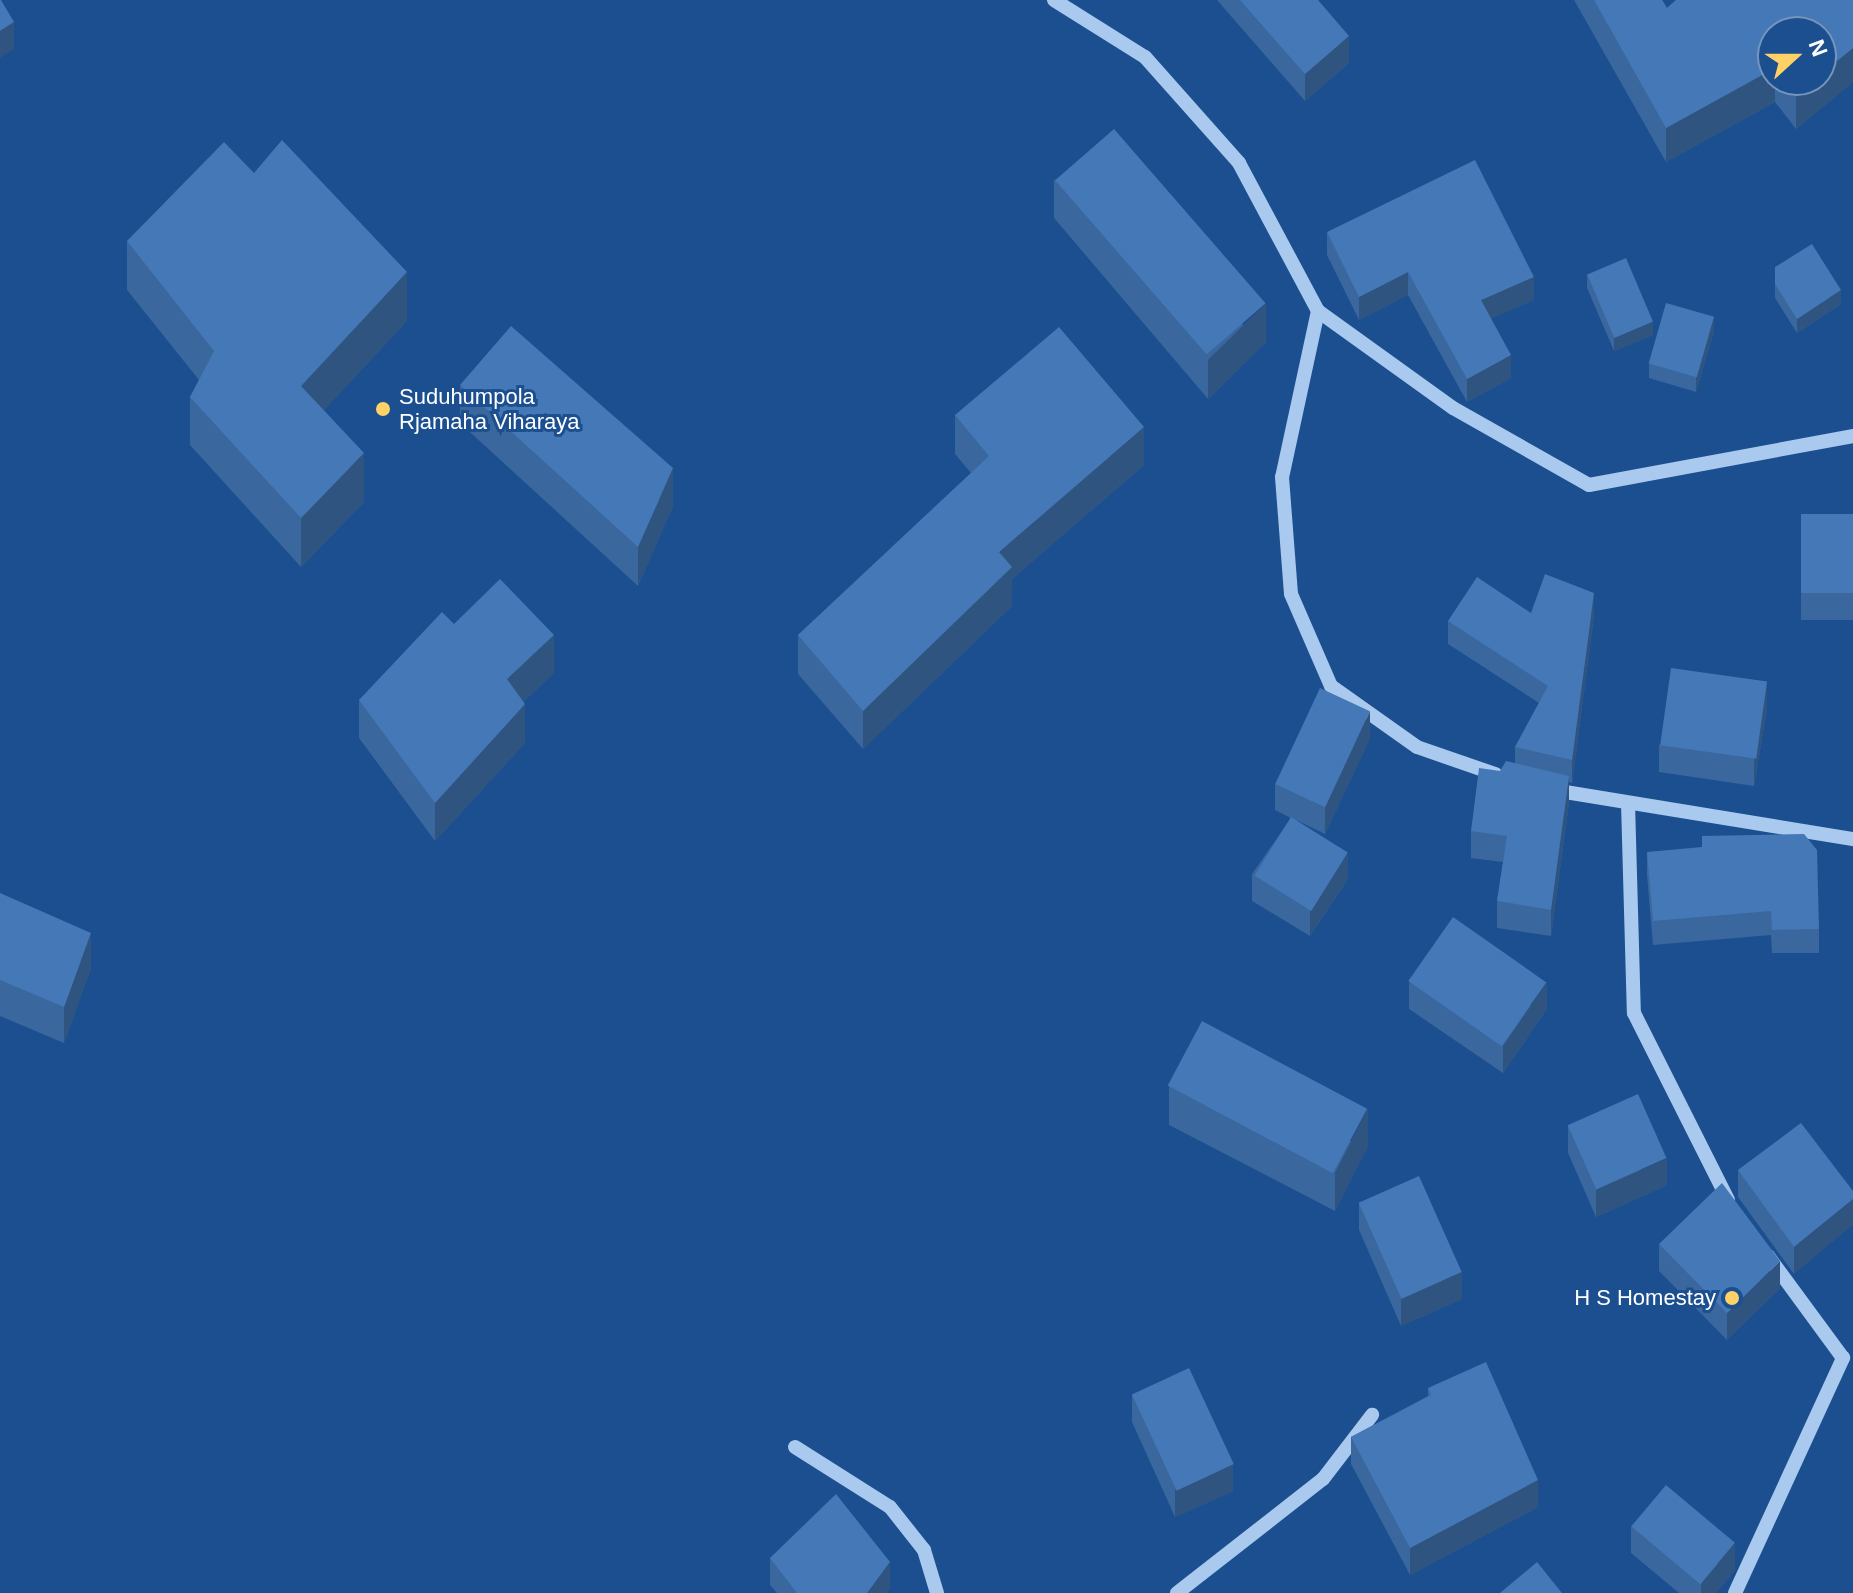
<!DOCTYPE html>
<html>
<head>
<meta charset="utf-8">
<style>
	body { margin:0 }
	#map { position:relative; width:1853px; height:1593px; overflow:hidden; background:#1b4f8f; font-family:Arial,sans-serif }
	div>[style] { position:absolute }
	[style*='--x'] { left:calc(var(--x)*1px); top:calc(var(--y)*1px); width:calc(var(--w)*1px); rotate:calc(var(--a)*1deg) }
	.minor>* { height:14px; margin:-7px; padding:0 7px; transform-origin:7px; border-radius:7px; background:#a9c9ee }
	.wall>* { inset:0; background:#3a679d; transform-origin:0 0 }
	.shaded-wall>* { inset:0; background:#305480 }
	.building>* { inset:0; background:#4478b7; transform-origin:0 0 }
	.dots>* { width:22px; height:22px; translate:-50% -50%; box-sizing:border-box; border:4px solid #1b4f8f; border-radius:50% }
	span { translate:-50% -50%; white-space:nowrap; text-align:center; line-height:1.15; -webkit-text-stroke:6px #1b4f8f; paint-order:stroke }
	.poi-label { font-size:22px; color:#fff }
	.left { translate:0 -50%; text-align:left }
	.right { translate:-100% -50%; text-align:right }
	.north { position:absolute; left:1757px; top:16px; width:80px; height:80px; box-sizing:border-box; background:#1b4f8f; border:2px solid #7695bc; border-radius:50%; rotate:69deg; font-size:22px; font-weight:700; line-height:32px; text-align:center; color:#fff }
	.north::after { content:''; display:block; margin:auto; width:28px; height:36px; background:#ffd166; clip-path:polygon(50% 0,100% 100%,50% 72%,0 100%) }
</style>
</head>
<body>
<div id="map">
	<div class="minor">
		<div style="--x:1054;--y:0;--w:107;--a:32.1"></div>
		<div style="--x:1145;--y:57;--w:142;--a:48.4"></div>
		<div style="--x:1239;--y:163;--w:168;--a:61.9"></div>
		<div style="--x:1318;--y:311;--w:166;--a:35.7"></div>
		<div style="--x:1453;--y:408;--w:156;--a:29.5"></div>
		<div style="--x:1589;--y:485;--w:269;--a:-10.5"></div>
		<div style="--x:1318;--y:311;--w:170;--a:102.2"></div>
		<div style="--x:1282;--y:477;--w:117;--a:85.6"></div>
		<div style="--x:1291;--y:594;--w:100;--a:66.5"></div>
		<div style="--x:1331;--y:686;--w:105;--a:35.3"></div>
		<div style="--x:1417;--y:747;--w:83;--a:19.1"></div>
		<div style="--x:1553;--y:790;--w:304;--a:9.3"></div>
		<div style="--x:1628;--y:803;--w:210;--a:88.4"></div>
		<div style="--x:1634;--y:1013;--w:209;--a:63.3"></div>
		<div style="--x:795;--y:1447;--w:112;--a:32.3"></div>
		<div style="--x:890;--y:1507;--w:55;--a:51.7"></div>
		<div style="--x:924;--y:1550;--w:45;--a:73.2"></div>
		<div style="--x:1177;--y:1593;--w:185;--a:-38"></div>
		<div style="--x:1323;--y:1479;--w:81;--a:-52.6"></div>
		<div style="--x:1735;--y:1593;--w:259;--a:-65.3"></div>
		<div style="--x:1843;--y:1358;--w:127;--a:-126.3"></div>
	</div>
	<div class="wall">
		<div style="clip-path:polygon(1217px 0,1318px 0,1349px 63px,1305px 101px)"></div>
		<div style="clip-path:polygon(evenodd,1574px 0,1662px 0,1667px 8px,1676px 0,1853px 0,1853px 82px,1796px 129px,1775px 102px,1666px 162px,1574px 0,1773px 32px,1821px 32px,1821px 80px,1773px 80px,1773px 32px)"></div>
		<div style="clip-path:polygon(254px 173px,407px 321px,324px 410px,364px 502px,301px 567px,190px 445px,190px 397px,199px 380px,127px 290px,127px 241px)"></div>
		<div style="clip-path:polygon(1054px 179px,1266px 342px,1208px 399px,1054px 218px)"></div>
		<div style="clip-path:polygon(1327px 232px,1534px 300px,1491px 318px,1511px 378px,1467px 402px,1408px 295px,1359px 320px,1327px 255px)"></div>
		<div style="clip-path:polygon(1775px 267px,1841px 304px,1797px 333px,1775px 298px)"></div>
		<div style="clip-path:polygon(1587px 274px,1653px 335px,1614px 351px,1587px 288px)"></div>
		<div style="clip-path:polygon(1714px 331px,1696px 392px,1649px 378px,1649px 364px)"></div>
		<div style="clip-path:polygon(460px 385px,673px 506px,638px 586px,460px 423px)"></div>
		<div style="clip-path:polygon(955px 415px,1144px 465px,1012px 579px,1012px 606px,863px 749px,798px 674px,798px 635px,971px 473px,955px 454px)"></div>
		<div style="left:1853px;top:514px;width:106px;height:52px;rotate:90deg"></div>
		<div style="clip-path:polygon(1531px 613px,1594px 616px,1572px 783px,1569px 782px,1569px 803px,1551px 936px,1497px 928px,1497px 901px,1503px 862px,1471px 858px,1471px 831px,1500px 771px,1515px 764px,1515px 747px,1539px 703px,1448px 644px,1448px 621px)"></div>
		<div style="clip-path:polygon(454px 624px,554px 673px,523px 702px,525px 743px,435px 841px,359px 738px,359px 700px)"></div>
		<div style="clip-path:polygon(1767px 709px,1754px 786px,1659px 772px,1659px 745px)"></div>
		<div style="clip-path:polygon(1370px 738px,1325px 834px,1296px 820px,1348px 879px,1310px 936px,1252px 901px,1252px 874px,1291px 818px,1275px 810px,1275px 784px)"></div>
		<div style="clip-path:polygon(1647px 852px,1819px 929px,1819px 953px,1772px 953px,1771px 935px,1653px 945px,1647px 875px)"></div>
		<div style="clip-path:polygon(0 893px,91px 968px,64px 1043px,0 1016px)"></div>
		<div style="clip-path:polygon(1409px 982px,1547px 1009px,1503px 1073px,1409px 1009px)"></div>
		<div style="clip-path:polygon(1169px 1086px,1368px 1146px,1335px 1211px,1169px 1125px)"></div>
		<div style="clip-path:polygon(1801px 1123px,1794px 1274px,1738px 1197px,1738px 1170px)"></div>
		<div style="clip-path:polygon(1568px 1126px,1667px 1185px,1596px 1217px,1568px 1153px)"></div>
		<div style="clip-path:polygon(1359px 1203px,1462px 1299px,1401px 1326px,1359px 1230px)"></div>
		<div style="clip-path:polygon(1659px 1244px,1780px 1288px,1727px 1340px,1659px 1271px)"></div>
		<div style="clip-path:polygon(1428px 1388px,1538px 1507px,1410px 1575px,1351px 1464px,1351px 1437px,1428px 1396px)"></div>
		<div style="clip-path:polygon(1132px 1395px,1233px 1491px,1175px 1517px,1132px 1422px)"></div>
		<div style="clip-path:polygon(1631px 1526px,1735px 1570px,1716px 1593px,1679px 1593px,1631px 1553px)"></div>
		<div style="clip-path:polygon(770px 1558px,890px 1588px,887px 1593px,777px 1593px,770px 1585px)"></div>
	</div>
	<div class="shaded-wall">
		<div style="clip-path:polygon(14px 22px,14px 49px,0 58px,0 31px)"></div>
		<div style="clip-path:polygon(1349px 36px,1349px 63px,1305px 101px,1305px 74px)"></div>
		<div style="clip-path:polygon(1853px 48px,1853px 82px,1796px 129px,1796px 94px,1814px 80px,1821px 80px,1821px 74px)"></div>
		<div style="clip-path:polygon(1773px 69px,1773px 80px,1775px 80px,1775px 102px,1666px 162px,1666px 128px)"></div>
		<div style="clip-path:polygon(407px 272px,407px 321px,301px 435px,301px 386px)"></div>
		<div style="clip-path:polygon(1408px 272px,1408px 295px,1359px 320px,1359px 297px)"></div>
		<div style="clip-path:polygon(1534px 277px,1534px 300px,1481px 323px,1481px 300px)"></div>
		<div style="clip-path:polygon(1841px 290px,1841px 304px,1797px 333px,1797px 319px)"></div>
		<div style="clip-path:polygon(1266px 303px,1266px 342px,1208px 399px,1208px 360px)"></div>
		<div style="clip-path:polygon(1714px 317px,1714px 331px,1696px 392px,1696px 378px)"></div>
		<div style="clip-path:polygon(1653px 321px,1653px 335px,1614px 351px,1614px 337px)"></div>
		<div style="clip-path:polygon(1511px 355px,1511px 378px,1467px 402px,1467px 379px)"></div>
		<div style="clip-path:polygon(1144px 427px,1144px 465px,1012px 579px,1012px 606px,863px 749px,863px 711px,999px 552px)"></div>
		<div style="clip-path:polygon(364px 453px,364px 502px,301px 567px,301px 518px)"></div>
		<div style="clip-path:polygon(673px 468px,673px 506px,638px 586px,638px 547px)"></div>
		<div style="clip-path:polygon(1594px 593px,1594px 616px,1572px 783px,1572px 760px)"></div>
		<div style="clip-path:polygon(554px 635px,554px 673px,507px 717px,507px 679px)"></div>
		<div style="clip-path:polygon(1767px 682px,1767px 709px,1754px 786px,1754px 760px)"></div>
		<div style="clip-path:polygon(525px 704px,525px 743px,435px 841px,435px 803px)"></div>
		<div style="clip-path:polygon(1370px 711px,1370px 738px,1325px 834px,1325px 807px)"></div>
		<div style="clip-path:polygon(1569px 776px,1569px 803px,1551px 936px,1551px 910px)"></div>
		<div style="clip-path:polygon(1348px 853px,1348px 879px,1310px 936px,1310px 909px)"></div>
		<div style="clip-path:polygon(91px 933px,91px 968px,64px 1043px,64px 1007px)"></div>
		<div style="clip-path:polygon(1547px 982px,1547px 1009px,1503px 1073px,1503px 1046px)"></div>
		<div style="clip-path:polygon(1368px 1108px,1368px 1146px,1335px 1211px,1335px 1173px)"></div>
		<div style="clip-path:polygon(1667px 1158px,1667px 1185px,1596px 1217px,1596px 1190px)"></div>
		<div style="clip-path:polygon(1853px 1199px,1853px 1225px,1794px 1274px,1794px 1247px)"></div>
		<div style="clip-path:polygon(1780px 1261px,1780px 1288px,1727px 1340px,1727px 1313px)"></div>
		<div style="clip-path:polygon(1462px 1272px,1462px 1299px,1401px 1326px,1401px 1299px)"></div>
		<div style="clip-path:polygon(1233px 1464px,1233px 1491px,1175px 1517px,1175px 1490px)"></div>
		<div style="clip-path:polygon(1538px 1480px,1538px 1507px,1410px 1575px,1410px 1548px)"></div>
		<div style="clip-path:polygon(1735px 1543px,1735px 1570px,1716px 1593px,1701px 1593px,1701px 1584px)"></div>
		<div style="clip-path:polygon(890px 1562px,890px 1588px,887px 1593px,867px 1593px)"></div>
	</div>
	<div class="building">
		<div style="clip-path:polygon(0 0,1px 0,14px 22px,0 31px)"></div>
		<div style="clip-path:polygon(1240px 0,1318px 0,1349px 36px,1305px 74px)"></div>
		<div style="clip-path:polygon(1594px 0,1662px 0,1667px 8px,1676px 0,1853px 0,1853px 48px,1821px 74px,1821px 32px,1773px 32px,1773px 69px,1666px 128px)"></div>
		<div style="clip-path:polygon(1785px 80px,1814px 80px,1796px 94px)"></div>
		<div style="left:1114px;top:129px;width:231px;height:78px;rotate:49deg"></div>
		<div style="clip-path:polygon(282px 140px,407px 272px,301px 386px,364px 453px,301px 518px,190px 397px,214px 351px,127px 241px,224px 142px,254px 173px)"></div>
		<div style="clip-path:polygon(1475px 160px,1534px 277px,1481px 300px,1511px 355px,1467px 379px,1408px 272px,1359px 297px,1327px 232px)"></div>
		<div style="clip-path:polygon(1812px 244px,1841px 290px,1797px 319px,1775px 284px,1775px 267px)"></div>
		<div style="left:1626px;top:258px;width:69px;height:42px;rotate:67deg"></div>
		<div style="left:1666px;top:303px;width:50px;height:63px;rotate:16deg"></div>
		<div style="clip-path:polygon(511px 326px,673px 468px,638px 547px,460px 385px)"></div>
		<div style="clip-path:polygon(1059px 327px,1144px 427px,999px 552px,1012px 567px,863px 711px,798px 635px,989px 456px,955px 415px)"></div>
		<div style="left:1853px;top:514px;width:79px;height:52px;rotate:90deg"></div>
		<div style="clip-path:polygon(1545px 574px,1594px 593px,1572px 760px,1515px 747px,1548px 686px,1448px 621px,1477px 577px,1531px 613px)"></div>
		<div style="clip-path:polygon(500px 579px,554px 635px,507px 679px,525px 704px,435px 803px,359px 700px,442px 612px,454px 624px)"></div>
		<div style="left:1671px;top:668px;width:97px;height:78px;rotate:8deg"></div>
		<div style="left:1320px;top:688px;width:55px;height:106px;rotate:25deg"></div>
		<div style="clip-path:polygon(1506px 761px,1569px 776px,1551px 910px,1497px 901px,1507px 836px,1471px 831px,1479px 768px,1500px 771px)"></div>
		<div style="left:1291px;top:817px;width:67px;height:69px;rotate:32deg"></div>
		<div style="clip-path:polygon(1804px 834px,1817px 850px,1819px 929px,1772px 930px,1771px 911px,1653px 921px,1647px 852px,1702px 847px,1702px 836px)"></div>
		<div style="clip-path:polygon(0 893px,91px 933px,64px 1007px,0 980px)"></div>
		<div style="left:1453px;top:917px;width:114px;height:78px;rotate:35deg"></div>
		<div style="left:1202px;top:1021px;width:187px;height:73px;rotate:28deg"></div>
		<div style="left:1638px;top:1094px;width:70px;height:77px;rotate:66deg"></div>
		<div style="clip-path:polygon(1801px 1123px,1853px 1191px,1853px 1199px,1794px 1247px,1738px 1170px)"></div>
		<div style="left:1419px;top:1176px;width:105px;height:66px;rotate:66deg"></div>
		<div style="clip-path:polygon(1722px 1183px,1780px 1261px,1727px 1313px,1659px 1244px)"></div>
		<div style="clip-path:polygon(1486px 1362px,1538px 1480px,1410px 1548px,1351px 1437px,1431px 1395px,1428px 1388px)"></div>
		<div style="left:1189px;top:1368px;width:106px;height:63px;rotate:65deg"></div>
		<div style="left:1666px;top:1485px;width:90px;height:54px;rotate:40deg"></div>
		<div style="clip-path:polygon(836px 1494px,890px 1562px,867px 1593px,797px 1593px,770px 1558px)"></div>
		<div style="clip-path:polygon(1537px 1562px,1562px 1593px,1500px 1593px)"></div>
	</div>
	<div class="dots">
		<div style="left:383px;top:409px;background:#ffd166"></div>
		<div style="left:1732px;top:1298px;background:#ffd166"></div>
	</div>
	<div class="poi-label">
		<span class="left" style="left:399px;top:409px">Suduhumpola<br>Rjamaha Viharaya</span>
		<span class="right" style="left:1716px;top:1298px">H S Homestay</span>
	</div>
	<div class="north">N</div>
</div>
</body>
</html>
